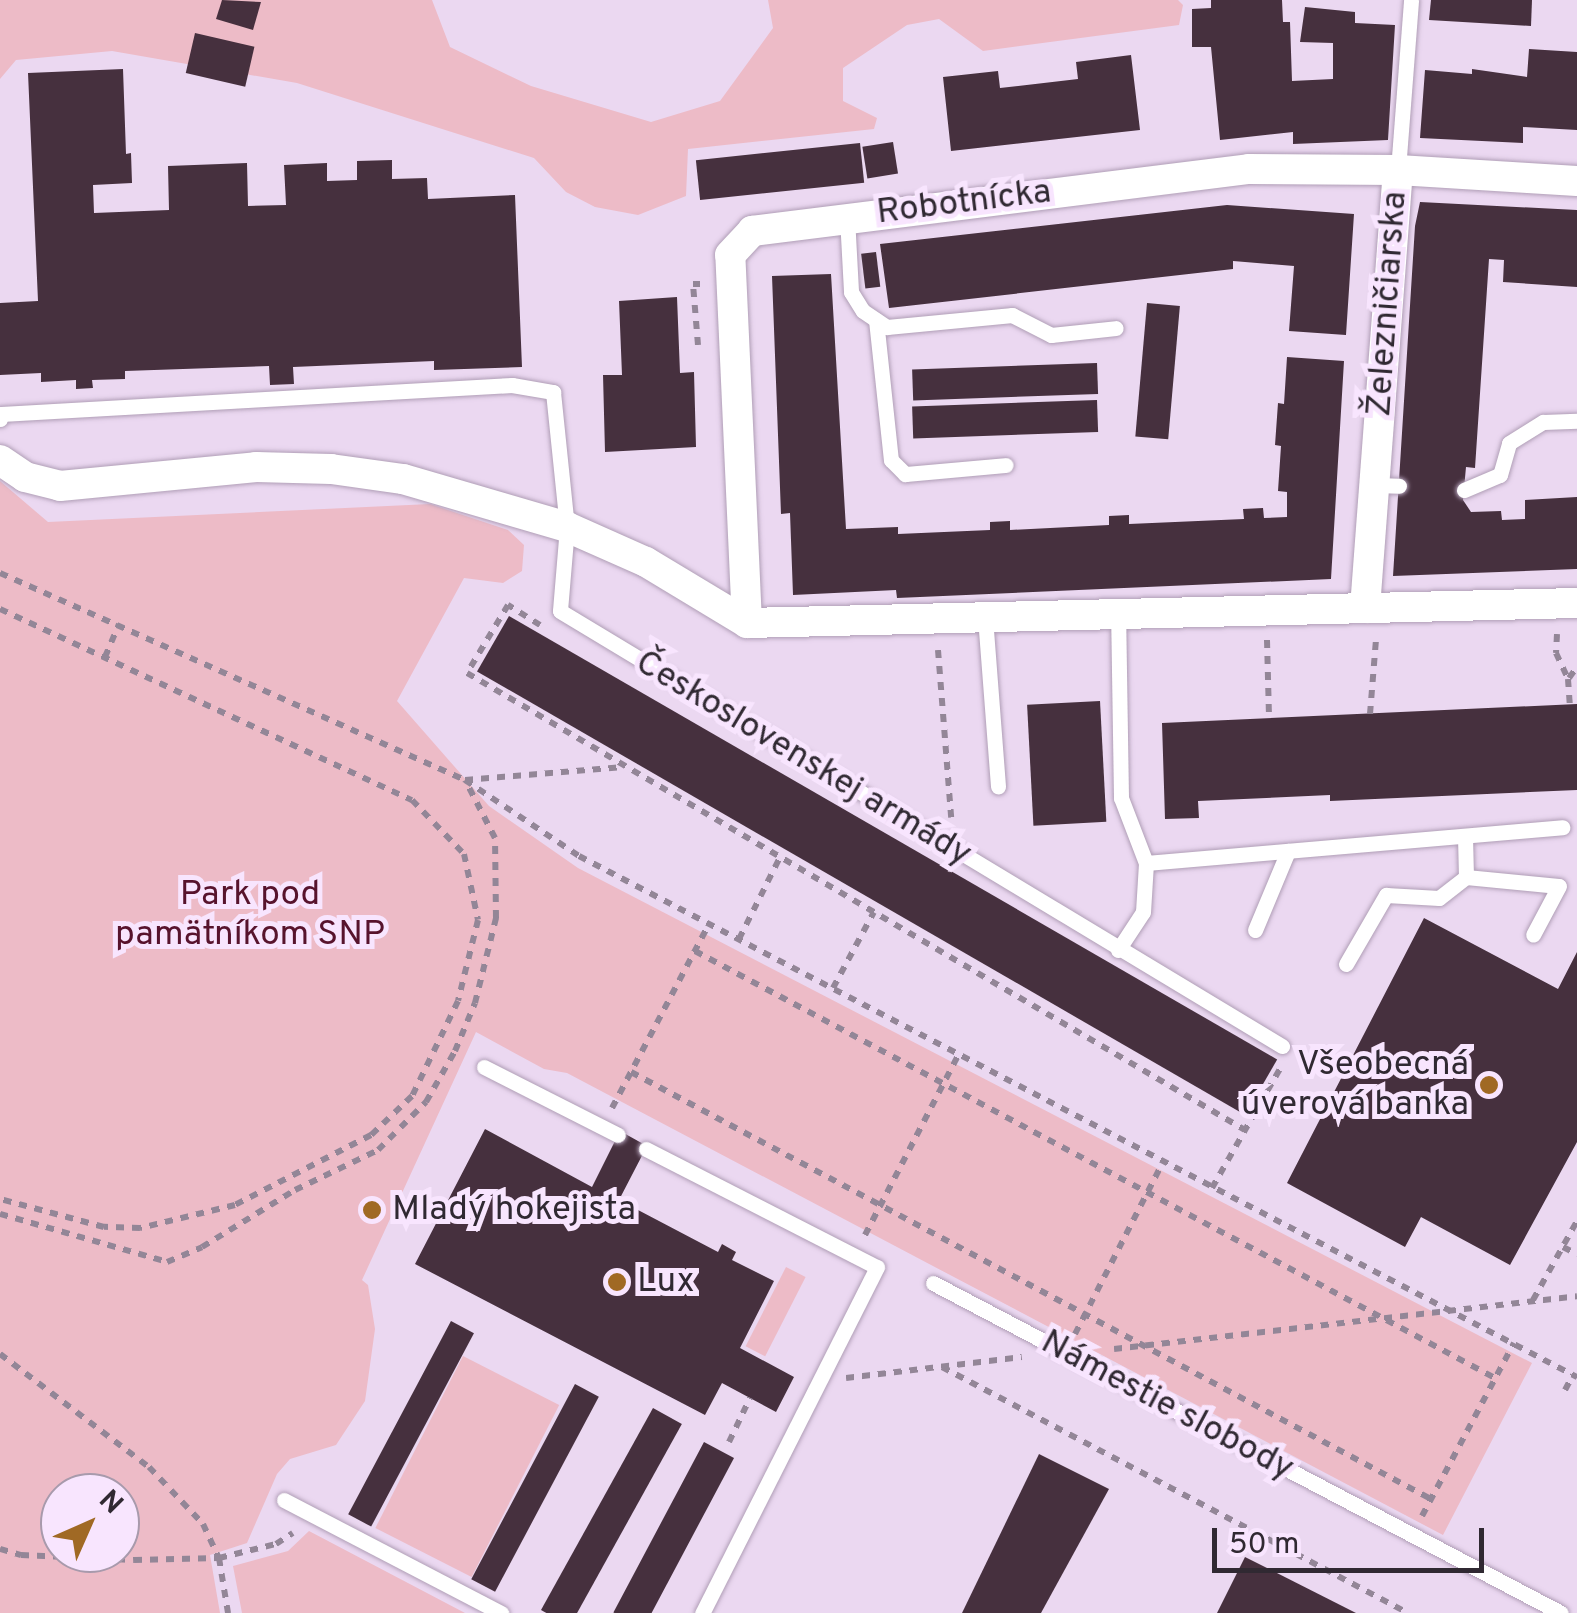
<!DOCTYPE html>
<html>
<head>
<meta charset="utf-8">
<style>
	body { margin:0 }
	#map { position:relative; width:1577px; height:1613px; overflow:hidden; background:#ebd8f1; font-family:Overpass,sans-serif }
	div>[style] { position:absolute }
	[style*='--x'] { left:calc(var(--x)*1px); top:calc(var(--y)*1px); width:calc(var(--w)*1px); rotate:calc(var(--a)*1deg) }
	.green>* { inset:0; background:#edbbc7; transform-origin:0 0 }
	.building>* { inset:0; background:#46303e; transform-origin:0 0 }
	.path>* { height:6px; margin-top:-3px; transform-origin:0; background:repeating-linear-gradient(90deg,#938697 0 8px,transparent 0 16px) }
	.roads { filter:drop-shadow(0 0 2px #b09eb6) drop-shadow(0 0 2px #b09eb6) }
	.lane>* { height:15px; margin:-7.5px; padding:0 7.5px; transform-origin:7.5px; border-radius:7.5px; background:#fff }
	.street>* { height:30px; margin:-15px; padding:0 15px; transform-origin:15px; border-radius:15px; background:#fff }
	.dots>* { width:28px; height:28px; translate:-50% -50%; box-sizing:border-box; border:5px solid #f8e5fe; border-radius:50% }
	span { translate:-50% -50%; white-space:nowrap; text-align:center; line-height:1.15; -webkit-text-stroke:10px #f8e5fe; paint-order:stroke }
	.street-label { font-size:35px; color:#302932 }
	.park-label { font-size:35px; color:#57132d }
	.poi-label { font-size:35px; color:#302932 }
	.right { translate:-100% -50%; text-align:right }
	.left { translate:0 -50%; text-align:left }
	.north { position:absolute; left:40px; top:1473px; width:100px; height:100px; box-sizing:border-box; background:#f8e5fe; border:2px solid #a89aac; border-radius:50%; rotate:45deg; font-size:28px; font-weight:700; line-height:40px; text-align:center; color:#302932 }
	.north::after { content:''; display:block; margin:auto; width:35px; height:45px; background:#a06924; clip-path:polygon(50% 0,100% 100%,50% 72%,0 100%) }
	.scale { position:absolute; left:1212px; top:1528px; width:272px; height:45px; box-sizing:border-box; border:5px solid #302932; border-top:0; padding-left:12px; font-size:30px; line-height:35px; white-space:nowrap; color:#302932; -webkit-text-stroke:8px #f8e5fe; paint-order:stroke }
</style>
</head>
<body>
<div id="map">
	<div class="green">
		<div style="clip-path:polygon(0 0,432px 0,450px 47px,531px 86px,651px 122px,720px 101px,773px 28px,768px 0,1178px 0,1183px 5px,1179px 25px,983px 51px,939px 19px,907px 25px,843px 68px,843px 101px,877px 118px,874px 129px,688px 149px,686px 196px,638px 215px,595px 207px,566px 192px,534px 158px,297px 83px,112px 51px,16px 60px,0 79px)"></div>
		<div style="clip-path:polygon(evenodd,0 481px,48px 522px,430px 504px,508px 530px,524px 545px,522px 571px,503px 583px,464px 578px,397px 701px,489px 806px,578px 868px,1532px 1363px,1443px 1535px,567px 1073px,544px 1069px,476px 1032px,362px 1280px,368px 1285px,375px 1329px,365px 1401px,336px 1445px,290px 1459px,277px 1474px,247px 1543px,210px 1555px,220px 1613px,0 1613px,0 481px,60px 1493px,120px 1493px,120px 1553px,60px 1553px,60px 1493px)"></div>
		<div style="left:786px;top:1267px;width:22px;height:89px;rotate:27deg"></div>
		<div style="left:463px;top:1356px;width:108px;height:193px;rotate:27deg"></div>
		<div style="clip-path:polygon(309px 1531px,465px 1613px,242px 1613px,233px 1566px,288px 1551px)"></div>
	</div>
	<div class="building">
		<div style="clip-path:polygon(222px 0,261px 2px,253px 30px,216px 19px)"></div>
		<div style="clip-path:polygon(1211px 0,1282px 0,1283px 22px,1290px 22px,1292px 81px,1333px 79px,1333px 43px,1300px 42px,1305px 7px,1355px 12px,1355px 23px,1395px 25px,1388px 140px,1293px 144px,1293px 132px,1220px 140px,1211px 47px,1192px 47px,1192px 9px,1211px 8px)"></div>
		<div style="clip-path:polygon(1431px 0,1532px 0,1531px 26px,1429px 20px)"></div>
		<div style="left:195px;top:33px;width:61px;height:41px;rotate:13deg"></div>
		<div style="clip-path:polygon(1529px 49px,1577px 52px,1577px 130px,1523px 127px,1523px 143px,1420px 138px,1425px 70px,1472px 74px,1472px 69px,1527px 77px)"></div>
		<div style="clip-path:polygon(1131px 55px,1140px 130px,951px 151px,943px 77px,998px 71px,1000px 88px,1078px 79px,1076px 62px)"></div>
		<div style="clip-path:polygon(123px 69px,126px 154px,131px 153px,132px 183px,93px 185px,94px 213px,169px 210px,168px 166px,247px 163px,248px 206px,286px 205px,284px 165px,327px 163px,327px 181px,357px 180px,357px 161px,392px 160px,392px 179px,427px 178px,428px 199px,515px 195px,522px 367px,434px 370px,434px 361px,293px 367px,294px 384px,270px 385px,269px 366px,125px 371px,125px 379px,92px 380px,93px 388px,76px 389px,76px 380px,41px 382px,41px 373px,0 375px,0 303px,38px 301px,28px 73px)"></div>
		<div style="left:893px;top:142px;width:32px;height:31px;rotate:81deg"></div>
		<div style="left:860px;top:143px;width:40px;height:165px;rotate:84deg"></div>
		<div style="clip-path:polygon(1420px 202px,1577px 210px,1577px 287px,1503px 282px,1504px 260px,1489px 259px,1475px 468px,1466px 467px,1463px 500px,1471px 512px,1501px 511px,1502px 520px,1525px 519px,1525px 500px,1577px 497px,1577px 569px,1393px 576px,1415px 226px)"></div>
		<div style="clip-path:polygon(1227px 205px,1354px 214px,1346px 335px,1289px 331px,1294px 266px,1233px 261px,1233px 269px,889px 308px,880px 244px)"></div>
		<div style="left:876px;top:252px;width:35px;height:15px;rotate:83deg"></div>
		<div style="clip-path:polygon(831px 274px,846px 529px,898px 527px,898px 534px,990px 530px,990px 522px,1010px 521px,1010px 530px,1109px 525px,1109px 516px,1129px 515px,1129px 524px,1244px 519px,1243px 509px,1263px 508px,1264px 518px,1287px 517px,1287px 492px,1278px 491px,1281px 446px,1275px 445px,1278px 403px,1284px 404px,1287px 357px,1344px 361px,1331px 579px,897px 598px,896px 590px,793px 595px,790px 513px,781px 514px,772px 276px)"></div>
		<div style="clip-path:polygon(677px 297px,680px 373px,694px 372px,696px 447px,605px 452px,603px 375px,622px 375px,619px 301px)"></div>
		<div style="left:1147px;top:303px;width:33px;height:134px;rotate:5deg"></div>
		<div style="left:1097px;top:363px;width:31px;height:185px;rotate:88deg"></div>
		<div style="left:1097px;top:400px;width:32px;height:185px;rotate:88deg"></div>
		<div style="left:509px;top:616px;width:887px;height:64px;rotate:30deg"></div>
		<div style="left:1100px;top:701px;width:121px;height:73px;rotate:87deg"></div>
		<div style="clip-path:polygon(1577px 704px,1577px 790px,1330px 801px,1330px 795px,1198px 801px,1199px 818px,1165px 819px,1162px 723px)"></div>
		<div style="clip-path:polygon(1424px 918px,1558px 989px,1577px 952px,1577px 1142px,1510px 1265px,1421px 1217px,1405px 1247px,1287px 1183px)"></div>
		<div style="clip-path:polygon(485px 1129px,592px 1187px,620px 1131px,647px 1146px,619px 1200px,718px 1252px,722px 1244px,736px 1252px,732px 1260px,774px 1281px,740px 1348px,794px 1377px,776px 1412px,722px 1383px,705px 1415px,415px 1264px)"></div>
		<div style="left:451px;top:1321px;width:26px;height:219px;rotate:28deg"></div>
		<div style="left:575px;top:1384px;width:27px;height:221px;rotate:28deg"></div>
		<div style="left:653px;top:1408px;width:33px;height:231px;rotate:29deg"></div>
		<div style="left:704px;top:1442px;width:34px;height:193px;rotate:28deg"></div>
		<div style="clip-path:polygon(1039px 1454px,1109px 1489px,1041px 1613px,962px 1613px)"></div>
		<div style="clip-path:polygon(1245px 1557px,1356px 1613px,1217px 1613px)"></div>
	</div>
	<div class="path">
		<div style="--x:698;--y:345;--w:61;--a:-94.7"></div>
		<div style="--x:693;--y:284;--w:7;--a:0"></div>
		<div style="--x:0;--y:573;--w:509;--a:24"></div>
		<div style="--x:465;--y:780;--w:137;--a:33.7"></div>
		<div style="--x:579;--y:856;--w:1126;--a:27.57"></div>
		<div style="--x:0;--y:609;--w:454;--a:24.9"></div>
		<div style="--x:412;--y:800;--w:75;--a:46.1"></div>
		<div style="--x:464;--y:854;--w:67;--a:78"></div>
		<div style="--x:478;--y:920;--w:83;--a:103.9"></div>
		<div style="--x:458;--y:1001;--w:106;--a:115.8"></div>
		<div style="--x:412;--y:1096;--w:57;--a:136.4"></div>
		<div style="--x:371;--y:1135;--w:153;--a:152.8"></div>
		<div style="--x:235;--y:1205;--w:98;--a:166.4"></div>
		<div style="--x:140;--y:1228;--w:36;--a:-178"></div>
		<div style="--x:104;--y:1227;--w:108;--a:-164.9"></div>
		<div style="--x:540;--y:625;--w:38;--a:-148"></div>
		<div style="--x:508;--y:605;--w:79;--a:121.1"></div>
		<div style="--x:467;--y:673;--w:902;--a:30.43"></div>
		<div style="--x:1557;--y:634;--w:19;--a:93"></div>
		<div style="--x:1556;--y:653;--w:29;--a:65"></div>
		<div style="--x:1568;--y:679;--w:26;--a:86"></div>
		<div style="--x:1267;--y:640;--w:79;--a:88.5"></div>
		<div style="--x:938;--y:650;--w:168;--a:85.5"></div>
		<div style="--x:105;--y:657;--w:36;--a:-67"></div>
		<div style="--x:1569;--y:678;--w:14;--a:-54"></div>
		<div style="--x:1370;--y:714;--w:75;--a:-85.4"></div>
		<div style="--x:739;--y:939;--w:92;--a:-63.4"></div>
		<div style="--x:695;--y:951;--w:907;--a:28.09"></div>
		<div style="--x:833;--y:988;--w:86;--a:-61.7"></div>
		<div style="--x:631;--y:1072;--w:907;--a:28.09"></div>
		<div style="--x:612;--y:1108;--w:208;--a:-62.2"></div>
		<div style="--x:1212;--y:1188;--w:139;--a:-60.3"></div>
		<div style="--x:0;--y:1214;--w:174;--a:16"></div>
		<div style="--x:167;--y:1262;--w:38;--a:-23"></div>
		<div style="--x:202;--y:1247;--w:109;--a:-31.5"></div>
		<div style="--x:295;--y:1190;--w:92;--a:-25.7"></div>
		<div style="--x:378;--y:1150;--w:68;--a:-45"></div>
		<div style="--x:426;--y:1102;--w:59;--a:-60.4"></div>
		<div style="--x:455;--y:1051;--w:52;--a:-67.4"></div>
		<div style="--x:475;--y:1003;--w:88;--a:-76.1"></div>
		<div style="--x:496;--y:918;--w:80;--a:-90.7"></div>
		<div style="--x:495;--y:838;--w:65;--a:-117.3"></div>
		<div style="--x:465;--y:780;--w:159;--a:-4.7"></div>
		<div style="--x:865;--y:1235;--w:204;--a:-62.6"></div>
		<div style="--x:1563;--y:1247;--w:16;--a:27"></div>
		<div style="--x:1533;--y:1300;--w:90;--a:-60.9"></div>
		<div style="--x:1075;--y:1334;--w:193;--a:-62.9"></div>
		<div style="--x:1114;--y:1349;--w:466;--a:-6.5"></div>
		<div style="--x:0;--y:1354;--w:187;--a:37.2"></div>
		<div style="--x:149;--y:1467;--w:79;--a:46.5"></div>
		<div style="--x:203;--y:1524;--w:38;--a:65"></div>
		<div style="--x:219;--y:1558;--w:56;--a:80.7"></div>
		<div style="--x:942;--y:1367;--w:527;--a:27.83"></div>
		<div style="--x:846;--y:1378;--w:177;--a:-6.8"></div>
		<div style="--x:1565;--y:1390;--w:17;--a:-62"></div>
		<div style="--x:729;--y:1442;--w:49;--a:-64.5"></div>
		<div style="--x:1422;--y:1516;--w:196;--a:-62"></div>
		<div style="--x:0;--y:1549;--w:22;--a:16"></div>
		<div style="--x:21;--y:1555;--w:113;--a:2.5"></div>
		<div style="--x:134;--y:1560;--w:85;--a:-1.3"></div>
		<div style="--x:219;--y:1558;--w:59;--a:-13.8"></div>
		<div style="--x:276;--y:1544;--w:20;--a:-33"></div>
	</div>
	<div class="roads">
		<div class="lane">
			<div style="--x:1398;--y:170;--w:170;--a:-85.6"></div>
			<div style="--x:847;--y:217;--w:75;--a:86.9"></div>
			<div style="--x:851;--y:292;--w:22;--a:58"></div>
			<div style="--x:863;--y:311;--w:29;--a:34"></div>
			<div style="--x:887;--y:327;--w:126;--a:-5.5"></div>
			<div style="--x:1012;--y:315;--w:44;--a:27.1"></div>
			<div style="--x:1051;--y:335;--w:65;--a:-6.1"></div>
			<div style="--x:876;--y:320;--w:141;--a:83.9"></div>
			<div style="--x:891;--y:460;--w:20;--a:45"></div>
			<div style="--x:905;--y:474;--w:101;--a:-5.1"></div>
			<div style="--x:0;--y:419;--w:5;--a:-79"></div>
			<div style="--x:1;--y:414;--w:512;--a:-3.25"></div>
			<div style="--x:512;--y:385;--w:42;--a:9.7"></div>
			<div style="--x:553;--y:392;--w:136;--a:84.1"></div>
			<div style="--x:567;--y:527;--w:84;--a:94.8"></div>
			<div style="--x:560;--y:611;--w:843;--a:31.07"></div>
			<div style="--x:1375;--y:485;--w:24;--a:2"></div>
			<div style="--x:1464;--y:490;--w:39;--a:-23"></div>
			<div style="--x:1500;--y:475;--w:33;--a:-74"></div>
			<div style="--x:1509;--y:443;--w:40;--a:-32"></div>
			<div style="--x:1543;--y:422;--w:34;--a:-2"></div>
			<div style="--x:985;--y:617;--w:170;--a:85.6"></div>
			<div style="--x:1465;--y:836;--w:41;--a:88.6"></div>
			<div style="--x:1146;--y:863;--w:418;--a:-4.9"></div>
			<div style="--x:1255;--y:930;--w:86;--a:-67.3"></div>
			<div style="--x:1118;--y:950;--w:45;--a:-56.7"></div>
			<div style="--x:1143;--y:912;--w:49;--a:-86.5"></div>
			<div style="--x:1146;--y:863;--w:70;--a:-111"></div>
			<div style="--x:1121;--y:798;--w:184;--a:-90.9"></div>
			<div style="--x:1346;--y:964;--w:80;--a:-59.9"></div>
			<div style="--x:1386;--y:895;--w:53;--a:3.2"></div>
			<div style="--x:1439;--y:898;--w:34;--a:-38"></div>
			<div style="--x:1466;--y:877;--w:93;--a:5.5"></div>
			<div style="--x:1559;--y:886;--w:55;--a:118"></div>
			<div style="--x:484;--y:1067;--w:150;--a:26.9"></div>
			<div style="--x:646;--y:1149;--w:259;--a:27.1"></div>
			<div style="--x:877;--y:1267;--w:388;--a:116.8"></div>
			<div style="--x:933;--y:1283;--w:709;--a:27.72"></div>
			<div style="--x:284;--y:1500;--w:245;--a:27.5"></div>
		</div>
		<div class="street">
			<div style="--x:0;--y:460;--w:30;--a:34"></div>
			<div style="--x:25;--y:477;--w:36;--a:14"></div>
			<div style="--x:60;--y:486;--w:197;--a:-5.5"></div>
			<div style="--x:256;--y:467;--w:75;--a:1.5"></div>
			<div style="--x:331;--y:469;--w:73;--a:7.9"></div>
			<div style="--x:403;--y:479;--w:171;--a:16.3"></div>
			<div style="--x:567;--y:527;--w:86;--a:23.9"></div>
			<div style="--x:646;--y:562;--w:118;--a:31.1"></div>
			<div style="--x:747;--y:623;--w:830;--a:-1.38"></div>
			<div style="--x:1365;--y:608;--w:439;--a:-85.7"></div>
			<div style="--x:747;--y:623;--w:368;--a:-92.6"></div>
			<div style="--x:730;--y:255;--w:33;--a:-47"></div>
			<div style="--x:752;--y:231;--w:501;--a:-7.11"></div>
			<div style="--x:1249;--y:169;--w:149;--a:0.4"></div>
			<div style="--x:1398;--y:170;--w:179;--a:3.5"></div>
		</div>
	</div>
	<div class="dots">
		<div style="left:1489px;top:1085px;background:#a06924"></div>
		<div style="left:372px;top:1210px;background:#a06924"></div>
		<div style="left:617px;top:1282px;background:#a06924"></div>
	</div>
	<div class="street-label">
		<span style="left:964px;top:203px;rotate:-7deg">Robotnícka</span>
		<span style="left:1388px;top:304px;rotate:-86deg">Železničiarska</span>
		<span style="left:803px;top:759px;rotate:31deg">Československej armády</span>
		<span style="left:1167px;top:1406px;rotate:28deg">Námestie slobody</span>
	</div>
	<div class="park-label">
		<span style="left:250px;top:915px">Park pod<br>pamätníkom SNP</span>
	</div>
	<div class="poi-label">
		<span class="right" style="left:1469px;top:1085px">Všeobecná<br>úverová banka</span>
		<span class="left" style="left:392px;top:1210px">Mladý hokejista</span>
		<span class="left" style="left:637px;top:1282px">Lux</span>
	</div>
	<div class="north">N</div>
	<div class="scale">50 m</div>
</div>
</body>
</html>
